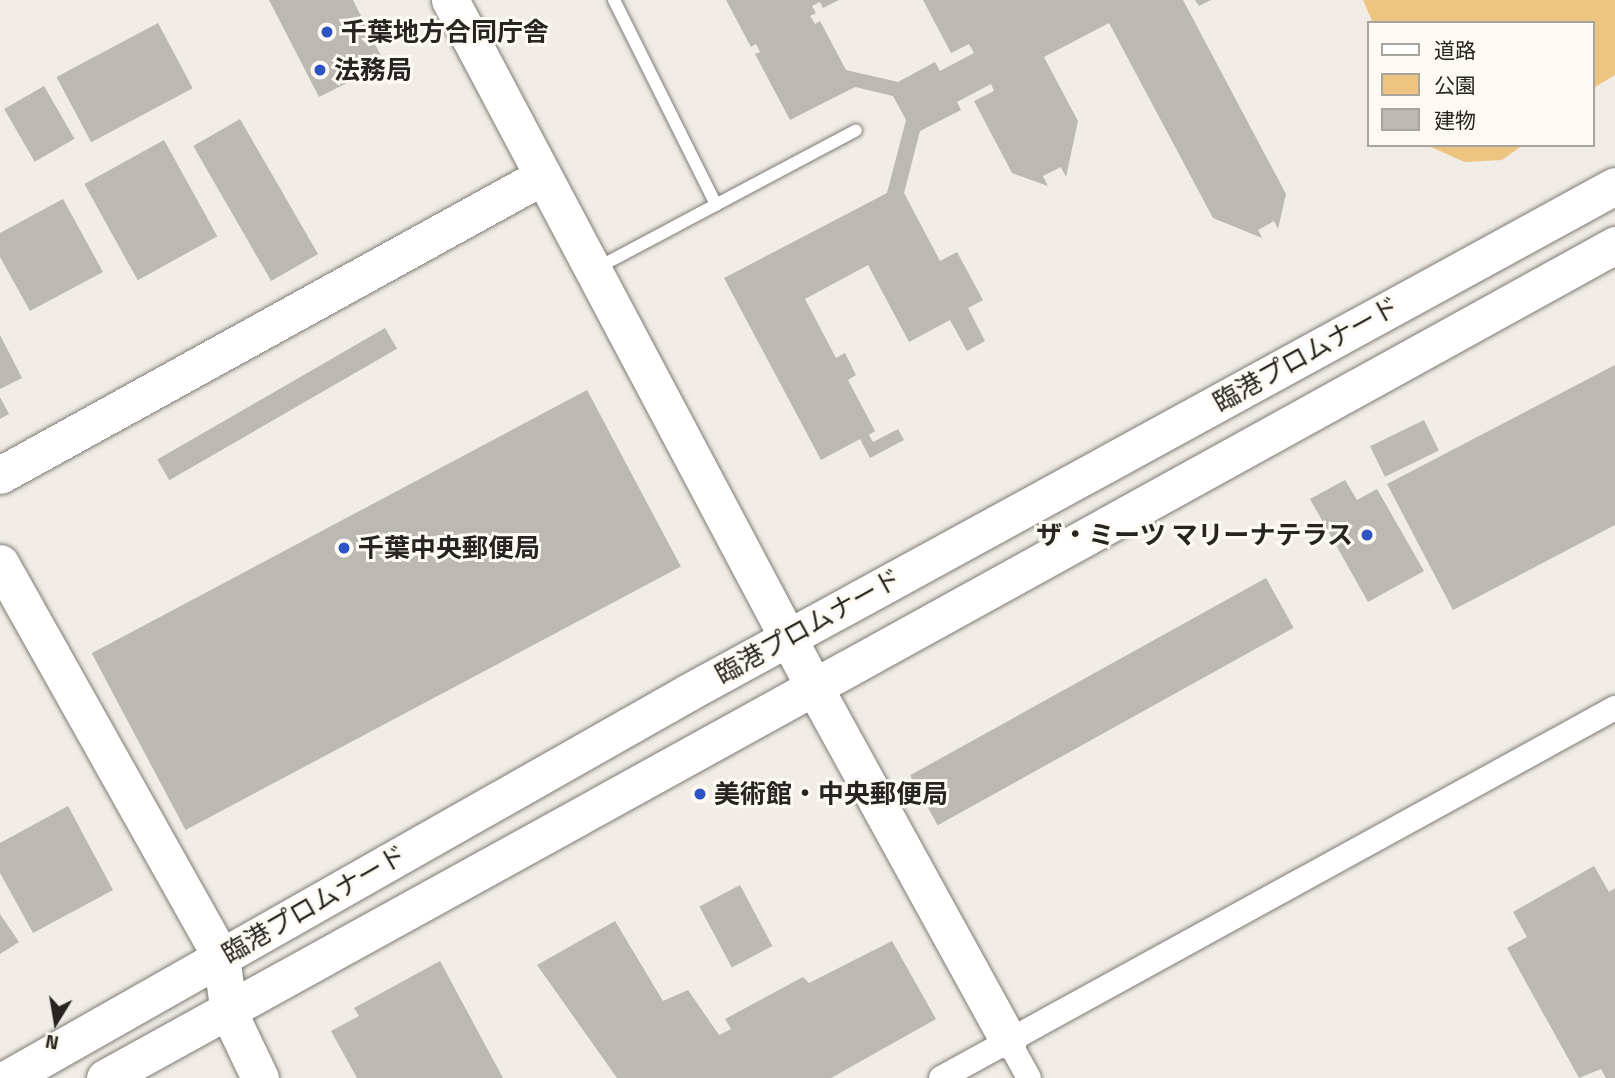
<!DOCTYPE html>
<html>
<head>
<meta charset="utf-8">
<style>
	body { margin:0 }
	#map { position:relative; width:1615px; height:1078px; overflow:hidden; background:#f1ece6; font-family:"Titillium Web","Noto Sans JP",sans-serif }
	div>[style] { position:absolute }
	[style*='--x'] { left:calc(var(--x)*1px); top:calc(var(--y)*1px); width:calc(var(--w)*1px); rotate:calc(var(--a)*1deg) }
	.green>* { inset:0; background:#edc580 }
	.building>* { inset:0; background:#bcb8b2; transform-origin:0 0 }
	.roads { filter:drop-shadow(0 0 2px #7e7b75) drop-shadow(0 0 2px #7e7b75) }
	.lane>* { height:12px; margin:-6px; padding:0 6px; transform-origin:6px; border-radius:6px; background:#fff }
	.street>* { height:24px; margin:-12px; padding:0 12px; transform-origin:12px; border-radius:12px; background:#fff }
	.secondary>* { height:37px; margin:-18.5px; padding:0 18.5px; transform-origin:18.5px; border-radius:18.5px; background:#fff }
	.dots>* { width:19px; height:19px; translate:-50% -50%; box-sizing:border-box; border:4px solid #fefaf3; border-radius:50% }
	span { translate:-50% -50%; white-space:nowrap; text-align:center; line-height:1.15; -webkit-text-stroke:6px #fefaf3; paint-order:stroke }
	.poi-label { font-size:26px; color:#262522; font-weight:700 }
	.left { translate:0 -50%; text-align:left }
	.right { translate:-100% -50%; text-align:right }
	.street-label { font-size:26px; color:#262522 }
	.legend { position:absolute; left:1367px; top:21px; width:228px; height:126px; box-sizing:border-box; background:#fefaf3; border:2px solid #a8a59f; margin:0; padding:9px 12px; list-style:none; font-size:21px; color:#262522 }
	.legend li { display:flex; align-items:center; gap:14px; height:35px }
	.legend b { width:35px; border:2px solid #a8a59f }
	.north { position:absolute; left:21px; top:987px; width:70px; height:70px; -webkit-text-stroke:5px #fefaf3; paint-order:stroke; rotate:191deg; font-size:19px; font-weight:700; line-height:28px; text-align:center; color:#262522 }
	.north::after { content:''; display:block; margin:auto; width:24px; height:32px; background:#262522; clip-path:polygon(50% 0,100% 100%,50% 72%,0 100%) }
</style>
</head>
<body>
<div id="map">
	<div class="green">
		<div style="clip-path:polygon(1363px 0,1615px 0,1615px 75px,1592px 89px,1592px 23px,1373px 23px)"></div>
		<div style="clip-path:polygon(1426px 145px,1523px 145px,1502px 160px,1465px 162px)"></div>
	</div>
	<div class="building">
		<div style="clip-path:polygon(269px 0,353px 0,385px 64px,319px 97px)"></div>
		<div style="clip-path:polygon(726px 0,839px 0,823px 8px,820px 2px,812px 6px,816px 13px,810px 16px,815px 24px,820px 21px,846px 70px,898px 82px,935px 62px,940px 71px,974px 53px,969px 44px,951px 53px,923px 0,1183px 0,1286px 194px,1278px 229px,1274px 221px,1258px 230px,1262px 238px,1213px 218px,1109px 23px,1044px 57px,1078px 121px,1066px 177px,1061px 167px,1043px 176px,1048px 186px,1012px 173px,974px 101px,994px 91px,991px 84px,957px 102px,961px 110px,920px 131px,904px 193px,940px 261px,957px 252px,983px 300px,968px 308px,985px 341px,967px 351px,950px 320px,909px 342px,868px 265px,805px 299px,836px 358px,845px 353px,856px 375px,848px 380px,875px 431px,869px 435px,873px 442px,898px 429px,904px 440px,870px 458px,860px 439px,821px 460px,724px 278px,887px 193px,906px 120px,893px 96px,855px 87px,790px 120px,755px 54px,760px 52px,756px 44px,751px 47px)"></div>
		<div style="clip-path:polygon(1195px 0,1211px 0,1199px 6px)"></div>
		<div style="left:158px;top:23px;width:74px;height:115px;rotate:62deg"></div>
		<div style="left:44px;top:86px;width:61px;height:46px;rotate:60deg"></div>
		<div style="left:240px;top:119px;width:156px;height:54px;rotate:60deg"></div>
		<div style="left:164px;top:140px;width:110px;height:91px;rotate:61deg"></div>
		<div style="clip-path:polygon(63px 199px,103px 272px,30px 311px,0 257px,0 233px)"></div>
		<div style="left:385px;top:328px;width:24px;height:263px;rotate:60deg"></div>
		<div style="clip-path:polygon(0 335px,22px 378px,0 389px)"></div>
		<div style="clip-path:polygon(1615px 365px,1615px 525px,1453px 610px,1387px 484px)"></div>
		<div style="left:587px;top:390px;width:200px;height:561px;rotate:62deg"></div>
		<div style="clip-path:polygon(0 397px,9px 414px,0 419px)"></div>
		<div style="left:1424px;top:420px;width:34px;height:60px;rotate:64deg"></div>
		<div style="clip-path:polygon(1345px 480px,1357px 500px,1377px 489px,1424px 571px,1368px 602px,1310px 499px)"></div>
		<div style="left:1266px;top:578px;width:57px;height:407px;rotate:61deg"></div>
		<div style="clip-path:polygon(68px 806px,113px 890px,33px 933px,0 873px,0 843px)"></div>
		<div style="clip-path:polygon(1594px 866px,1609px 892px,1615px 888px,1615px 1078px,1606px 1078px,1601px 1069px,1579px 1078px,1507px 948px,1527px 937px,1513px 912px)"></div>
		<div style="left:740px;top:885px;width:69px;height:46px;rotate:62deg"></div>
		<div style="clip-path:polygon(0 914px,19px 942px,0 954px)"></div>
		<div style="clip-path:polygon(615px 921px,663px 1001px,688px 990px,719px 1035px,731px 1029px,725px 1019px,803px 977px,809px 983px,892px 941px,936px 1019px,831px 1078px,617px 1078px,537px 965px)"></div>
		<div style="clip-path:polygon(440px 961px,503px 1078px,357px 1078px,331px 1031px,359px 1016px,354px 1008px)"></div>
	</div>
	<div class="roads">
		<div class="lane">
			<div style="--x:614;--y:0;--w:229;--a:63.5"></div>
			<div style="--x:597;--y:268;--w:293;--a:-28"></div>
		</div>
		<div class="street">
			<div style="--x:1008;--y:1040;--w:43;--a:61.1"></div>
			<div style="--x:941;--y:1078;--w:769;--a:-28.77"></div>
		</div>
		<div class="secondary">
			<div style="--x:450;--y:0;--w:775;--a:62.08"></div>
			<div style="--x:813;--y:685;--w:405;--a:61.2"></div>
			<div style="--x:0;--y:475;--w:620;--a:-28.84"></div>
			<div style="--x:0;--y:563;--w:452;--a:60.7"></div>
			<div style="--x:221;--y:957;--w:57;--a:81.9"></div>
			<div style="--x:229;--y:1013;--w:72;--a:64.5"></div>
			<div style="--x:8;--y:1078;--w:781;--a:-29.55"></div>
			<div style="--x:687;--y:693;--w:1057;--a:-28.65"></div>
			<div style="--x:105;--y:1078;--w:1725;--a:-28.88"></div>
		</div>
	</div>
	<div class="dots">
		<div style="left:327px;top:32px;background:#2e54c3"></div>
		<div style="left:320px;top:70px;background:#2e54c3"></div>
		<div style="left:1367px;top:535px;background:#2e54c3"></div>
		<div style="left:344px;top:548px;background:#2e54c3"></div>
		<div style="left:700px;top:794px;background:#2e54c3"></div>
	</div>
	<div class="poi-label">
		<span class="left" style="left:341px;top:32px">千葉地方合同庁舎</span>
		<span class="left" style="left:334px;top:70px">法務局</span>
		<span class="right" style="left:1353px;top:535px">ザ・ミーツ マリーナテラス</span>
		<span class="left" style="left:358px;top:548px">千葉中央郵便局</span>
		<span class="left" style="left:714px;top:794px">美術館・中央郵便局</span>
	</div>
	<div class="street-label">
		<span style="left:1306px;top:354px;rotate:-29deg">臨港プロムナード</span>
		<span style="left:808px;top:626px;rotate:-29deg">臨港プロムナード</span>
		<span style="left:314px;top:904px;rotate:-30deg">臨港プロムナード</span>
	</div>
	<ul class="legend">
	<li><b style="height:9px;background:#fff"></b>道路</li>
	<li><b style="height:19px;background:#edc580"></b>公園</li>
	<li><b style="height:19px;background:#bcb8b2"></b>建物</li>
	</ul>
	<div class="north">N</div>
</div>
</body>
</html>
